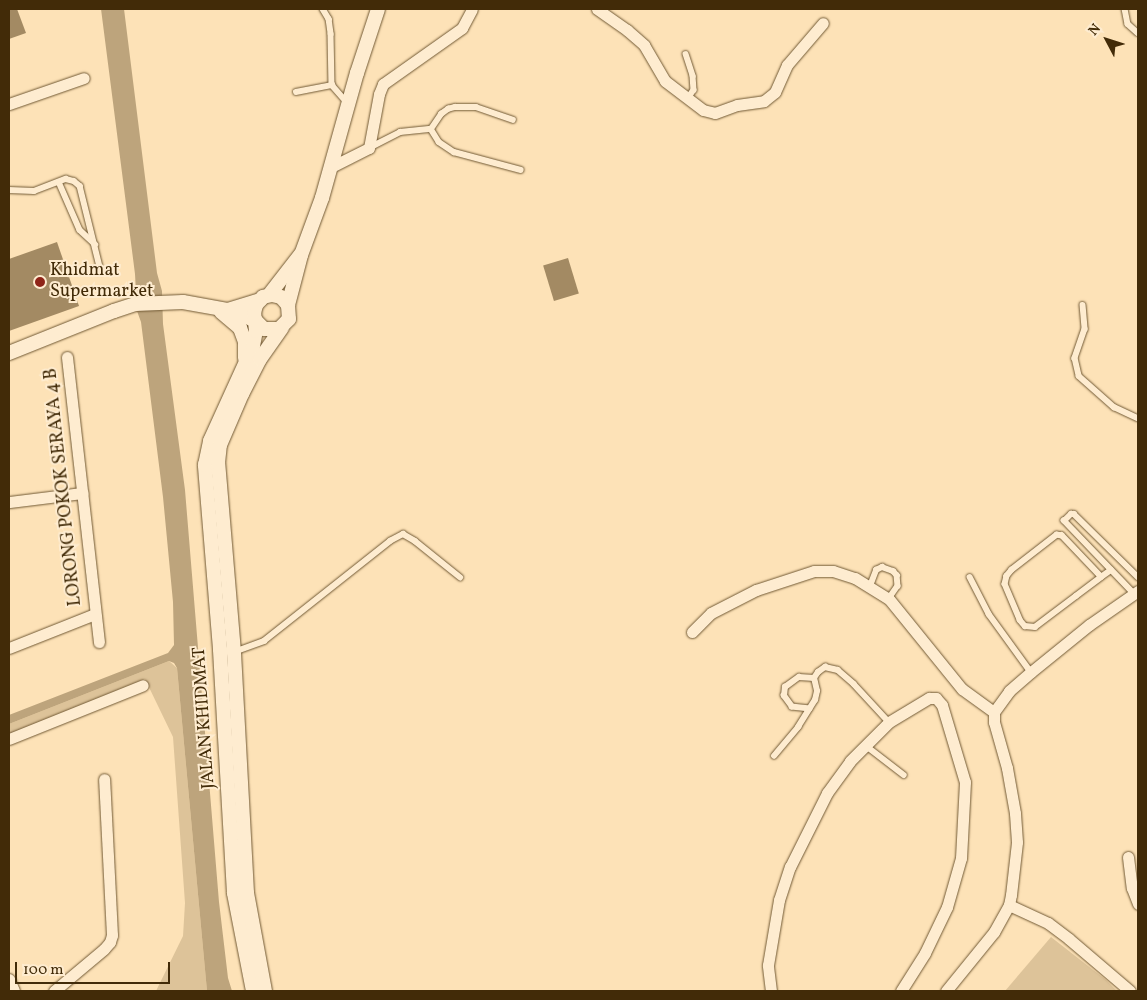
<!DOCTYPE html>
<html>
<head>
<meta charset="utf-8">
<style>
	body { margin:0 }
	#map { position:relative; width:1147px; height:1000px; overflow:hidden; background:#fde2b7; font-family:Vollkorn,serif }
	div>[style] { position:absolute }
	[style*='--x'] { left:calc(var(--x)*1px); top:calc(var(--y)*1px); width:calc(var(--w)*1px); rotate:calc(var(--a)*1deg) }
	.green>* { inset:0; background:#ddc399 }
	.water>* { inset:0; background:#bda47c }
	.building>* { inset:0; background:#a38a63; transform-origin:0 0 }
	.roads { filter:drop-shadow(0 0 1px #715934) drop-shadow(0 0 1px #715934) }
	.service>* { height:5.5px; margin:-2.75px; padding:0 2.75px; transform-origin:2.75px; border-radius:2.75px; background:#feecd0 }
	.minor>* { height:11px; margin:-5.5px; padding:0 5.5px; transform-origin:5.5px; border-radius:5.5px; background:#feecd0 }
	.tertiary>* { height:14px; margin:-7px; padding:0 7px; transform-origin:7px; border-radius:7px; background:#feecd0 }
	.dots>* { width:14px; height:14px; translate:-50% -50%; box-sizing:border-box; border:2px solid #feecd0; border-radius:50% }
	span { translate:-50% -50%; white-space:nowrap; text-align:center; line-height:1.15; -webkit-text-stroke:4px #feecd0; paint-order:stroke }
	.poi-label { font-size:18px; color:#422b08 }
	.left { translate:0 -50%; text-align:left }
	.street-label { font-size:18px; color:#422b08 }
	.frame { position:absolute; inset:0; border:10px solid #422b08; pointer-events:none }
	.north { position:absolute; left:1082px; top:15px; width:50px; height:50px; -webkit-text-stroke:4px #feecd0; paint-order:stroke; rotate:310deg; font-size:14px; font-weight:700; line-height:20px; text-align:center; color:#422b08 }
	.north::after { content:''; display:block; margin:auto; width:18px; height:22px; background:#422b08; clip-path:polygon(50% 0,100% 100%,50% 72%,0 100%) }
	.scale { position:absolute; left:15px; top:962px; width:155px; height:22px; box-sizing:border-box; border:2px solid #422b08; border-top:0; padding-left:6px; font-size:15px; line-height:18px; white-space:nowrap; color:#422b08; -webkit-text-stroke:4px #feecd0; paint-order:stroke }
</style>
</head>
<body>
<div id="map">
	<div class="green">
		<div style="clip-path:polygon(169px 661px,177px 668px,207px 991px,156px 991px,183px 936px,185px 903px,173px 737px,145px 679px,9px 734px,9px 724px)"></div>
		<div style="clip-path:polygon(1051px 937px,1106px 980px,1117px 991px,1005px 991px)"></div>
	</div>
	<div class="water">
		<div style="clip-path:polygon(101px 9px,124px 9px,157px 273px,162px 291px,163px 324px,185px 490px,219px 902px,228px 978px,232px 991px,207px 991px,177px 668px,174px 663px,169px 661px,9px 724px,9px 715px,168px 653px,174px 645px,173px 602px,163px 497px,141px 322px,137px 311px,135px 274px)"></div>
	</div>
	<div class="building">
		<div style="clip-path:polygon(9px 9px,17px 9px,26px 33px,9px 39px)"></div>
		<div style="clip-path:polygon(57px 242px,79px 306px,9px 331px,9px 259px)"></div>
		<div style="left:568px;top:258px;width:37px;height:26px;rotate:73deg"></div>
	</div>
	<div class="roads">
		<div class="service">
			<div style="--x:323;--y:9;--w:12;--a:59"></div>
			<div style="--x:329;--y:19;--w:15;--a:82"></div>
			<div style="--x:331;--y:34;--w:51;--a:88.9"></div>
			<div style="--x:332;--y:85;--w:23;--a:49"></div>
			<div style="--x:1125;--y:9;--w:15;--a:79"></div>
			<div style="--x:1128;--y:24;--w:13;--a:42"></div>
			<div style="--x:686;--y:54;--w:23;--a:72"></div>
			<div style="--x:693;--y:76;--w:14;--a:86"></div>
			<div style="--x:694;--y:90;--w:11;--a:124"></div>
			<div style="--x:296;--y:92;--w:37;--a:-11"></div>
			<div style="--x:431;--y:129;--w:18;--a:-56"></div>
			<div style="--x:441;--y:114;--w:9;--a:-36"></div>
			<div style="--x:448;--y:109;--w:7;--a:-16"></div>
			<div style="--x:455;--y:107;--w:21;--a:0"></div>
			<div style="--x:476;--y:107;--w:39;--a:19"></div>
			<div style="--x:369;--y:148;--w:35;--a:-27"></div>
			<div style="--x:400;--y:132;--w:31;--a:-6"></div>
			<div style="--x:431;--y:129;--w:15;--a:58"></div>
			<div style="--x:439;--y:142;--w:18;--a:34"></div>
			<div style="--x:454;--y:152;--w:69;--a:15"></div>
			<div style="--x:59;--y:182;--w:52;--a:66.4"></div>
			<div style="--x:80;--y:230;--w:21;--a:43"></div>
			<div style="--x:9;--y:190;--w:25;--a:2"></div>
			<div style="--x:34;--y:191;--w:34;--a:-21"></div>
			<div style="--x:66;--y:179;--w:8;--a:14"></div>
			<div style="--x:74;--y:181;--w:8;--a:40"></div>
			<div style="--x:80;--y:186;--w:88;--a:76.1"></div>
			<div style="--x:1083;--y:305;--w:24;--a:85"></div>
			<div style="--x:1085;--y:329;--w:31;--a:109"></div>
			<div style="--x:1075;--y:358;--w:18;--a:77"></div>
			<div style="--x:1079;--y:376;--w:47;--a:41.5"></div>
			<div style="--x:1114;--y:407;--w:26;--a:25"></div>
			<div style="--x:970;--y:577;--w:42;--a:62.8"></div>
			<div style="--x:989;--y:614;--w:72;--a:54.1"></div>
			<div style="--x:1101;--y:577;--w:57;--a:-133.6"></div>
			<div style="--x:1062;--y:536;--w:5;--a:-169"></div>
			<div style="--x:1057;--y:535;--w:57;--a:142.1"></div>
			<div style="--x:1012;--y:570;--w:8;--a:130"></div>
			<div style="--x:1007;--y:576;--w:8;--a:104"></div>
			<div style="--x:1005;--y:584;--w:39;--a:67"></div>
			<div style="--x:1020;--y:620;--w:8;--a:50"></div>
			<div style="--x:1025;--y:626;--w:10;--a:6"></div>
			<div style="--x:1035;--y:627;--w:51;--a:-37.1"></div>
			<div style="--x:1076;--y:596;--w:31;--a:-37"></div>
			<div style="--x:1101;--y:577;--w:12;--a:-35"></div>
			<div style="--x:870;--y:586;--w:17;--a:-69"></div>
			<div style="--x:876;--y:570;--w:7;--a:-27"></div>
			<div style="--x:882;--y:567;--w:12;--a:20"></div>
			<div style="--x:893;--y:571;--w:6;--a:45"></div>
			<div style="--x:897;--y:575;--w:11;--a:85"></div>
			<div style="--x:898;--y:586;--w:16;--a:125"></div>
			<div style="--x:1133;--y:593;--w:100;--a:-133.8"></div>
			<div style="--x:1064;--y:521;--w:10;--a:-45"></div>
			<div style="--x:1071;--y:514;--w:3;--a:0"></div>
			<div style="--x:1074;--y:514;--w:90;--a:44.5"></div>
			<div style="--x:234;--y:652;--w:32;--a:-20"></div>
			<div style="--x:264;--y:641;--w:161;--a:-38.4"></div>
			<div style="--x:390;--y:541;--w:15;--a:-28"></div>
			<div style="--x:403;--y:534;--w:14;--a:30"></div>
			<div style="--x:415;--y:541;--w:58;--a:38.7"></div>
			<div style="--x:810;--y:709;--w:18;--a:-174"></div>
			<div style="--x:792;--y:707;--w:14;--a:-126"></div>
			<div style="--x:784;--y:696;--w:9;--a:-84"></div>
			<div style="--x:785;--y:687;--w:17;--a:-36"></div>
			<div style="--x:799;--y:677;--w:15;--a:4"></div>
			<div style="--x:865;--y:745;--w:49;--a:37.6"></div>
			<div style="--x:774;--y:756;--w:38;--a:-50"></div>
			<div style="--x:798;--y:727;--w:32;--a:-58"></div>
			<div style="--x:815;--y:700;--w:9;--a:-77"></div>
			<div style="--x:817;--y:691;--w:13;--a:-103"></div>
			<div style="--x:814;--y:678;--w:7;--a:-56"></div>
			<div style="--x:818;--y:672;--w:9;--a:-36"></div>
			<div style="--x:825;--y:667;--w:13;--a:13"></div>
			<div style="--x:838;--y:670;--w:21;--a:41"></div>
			<div style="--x:854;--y:684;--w:52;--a:47.4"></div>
		</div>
		<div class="minor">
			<div style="--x:597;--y:9;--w:37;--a:35"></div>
			<div style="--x:627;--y:30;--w:23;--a:41"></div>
			<div style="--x:644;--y:45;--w:42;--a:59.7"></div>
			<div style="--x:665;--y:81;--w:48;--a:37.3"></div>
			<div style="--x:703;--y:110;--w:12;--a:14"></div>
			<div style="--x:715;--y:113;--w:23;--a:-20"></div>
			<div style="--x:737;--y:105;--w:27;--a:-8"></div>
			<div style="--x:764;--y:101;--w:14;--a:-39"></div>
			<div style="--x:775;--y:92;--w:30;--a:-66"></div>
			<div style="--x:787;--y:65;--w:55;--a:-49.4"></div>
			<div style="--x:9;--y:104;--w:79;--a:-19.1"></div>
			<div style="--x:331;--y:167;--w:42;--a:-26.6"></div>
			<div style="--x:369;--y:148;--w:55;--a:-79.5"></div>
			<div style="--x:379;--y:94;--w:11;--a:-68"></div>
			<div style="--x:383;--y:84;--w:97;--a:-35.3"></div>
			<div style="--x:462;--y:28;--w:21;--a:-62"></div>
			<div style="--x:67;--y:357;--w:287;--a:83.6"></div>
			<div style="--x:9;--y:502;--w:74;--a:-7"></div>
			<div style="--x:692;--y:632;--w:27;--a:-45"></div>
			<div style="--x:711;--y:613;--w:51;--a:-27.1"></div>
			<div style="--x:756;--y:590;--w:61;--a:-18.1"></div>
			<div style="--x:814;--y:571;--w:19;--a:0"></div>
			<div style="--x:833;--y:571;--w:23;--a:18"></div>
			<div style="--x:855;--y:578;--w:40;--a:32"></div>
			<div style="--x:889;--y:599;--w:116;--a:51"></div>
			<div style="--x:962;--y:689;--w:39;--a:36"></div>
			<div style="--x:9;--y:648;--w:92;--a:-21.6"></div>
			<div style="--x:9;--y:739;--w:144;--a:-21.9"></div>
			<div style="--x:1128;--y:857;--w:31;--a:83"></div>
			<div style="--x:1132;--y:888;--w:17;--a:69"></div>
			<div style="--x:1009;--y:905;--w:43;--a:24.8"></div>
			<div style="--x:1048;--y:923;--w:26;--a:37"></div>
			<div style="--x:1069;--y:939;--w:80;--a:40.4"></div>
			<div style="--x:9;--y:979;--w:13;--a:67"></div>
			<div style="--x:54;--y:991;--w:65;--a:-40"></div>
			<div style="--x:104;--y:949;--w:9;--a:-49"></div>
			<div style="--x:110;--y:942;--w:7;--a:-74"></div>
			<div style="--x:112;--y:935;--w:156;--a:-92.9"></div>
			<div style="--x:771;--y:991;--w:26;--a:-97"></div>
			<div style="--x:768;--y:965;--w:66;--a:-80.4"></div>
			<div style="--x:779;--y:900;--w:35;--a:-72"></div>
			<div style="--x:790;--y:867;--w:83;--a:-63.4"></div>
			<div style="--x:827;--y:793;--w:39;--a:-54"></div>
			<div style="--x:850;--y:761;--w:55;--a:-45"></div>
			<div style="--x:889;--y:722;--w:47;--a:-31"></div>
			<div style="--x:929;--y:698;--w:7;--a:0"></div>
			<div style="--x:936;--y:698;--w:9;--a:49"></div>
			<div style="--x:942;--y:705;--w:80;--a:73.4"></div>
			<div style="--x:965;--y:782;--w:76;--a:93"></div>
			<div style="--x:961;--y:858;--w:51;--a:105.9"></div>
			<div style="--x:947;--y:907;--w:51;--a:115.6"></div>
			<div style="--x:925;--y:953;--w:45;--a:122.3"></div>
			<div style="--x:946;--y:991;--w:76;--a:-50.9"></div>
			<div style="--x:994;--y:932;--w:31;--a:-61"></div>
			<div style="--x:1009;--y:905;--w:10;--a:-79"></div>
			<div style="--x:1011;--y:895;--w:53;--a:-83.5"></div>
			<div style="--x:1017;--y:842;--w:29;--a:-94"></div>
			<div style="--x:1015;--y:813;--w:46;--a:-100.1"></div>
			<div style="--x:1007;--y:768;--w:48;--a:-105.8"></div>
			<div style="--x:994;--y:722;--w:10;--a:-90"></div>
			<div style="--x:994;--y:712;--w:26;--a:-54"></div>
			<div style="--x:1009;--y:691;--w:29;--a:-41"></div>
			<div style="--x:1031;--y:672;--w:75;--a:-39"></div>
			<div style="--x:1089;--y:625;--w:60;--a:-34.8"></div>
		</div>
		<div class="tertiary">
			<div style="--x:269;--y:295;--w:51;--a:-52.2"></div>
			<div style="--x:288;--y:305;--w:52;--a:-75.4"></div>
			<div style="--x:301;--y:255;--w:61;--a:-69.8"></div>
			<div style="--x:322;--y:198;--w:130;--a:-74.4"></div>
			<div style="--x:357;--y:73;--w:67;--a:-71.8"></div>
			<div style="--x:228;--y:310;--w:34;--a:-17"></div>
			<div style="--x:221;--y:312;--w:25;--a:40"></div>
			<div style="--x:240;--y:328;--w:15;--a:70"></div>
			<div style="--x:245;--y:342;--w:16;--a:90"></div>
			<div style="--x:9;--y:353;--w:113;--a:-21.8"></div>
			<div style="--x:114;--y:311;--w:22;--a:-18"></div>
			<div style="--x:135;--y:304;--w:48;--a:-2.4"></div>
			<div style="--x:183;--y:302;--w:46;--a:10.1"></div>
			<div style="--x:228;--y:310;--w:30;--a:21"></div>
			<div style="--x:253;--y:991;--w:100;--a:-101"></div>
			<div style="--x:234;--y:893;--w:244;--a:-93.3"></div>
			<div style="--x:220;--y:649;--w:185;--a:-94.7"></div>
			<div style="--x:205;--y:465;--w:25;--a:-78"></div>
			<div style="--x:210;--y:441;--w:104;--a:-65.6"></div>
			<div style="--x:253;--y:346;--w:15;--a:-79"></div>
			<div style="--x:256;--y:331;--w:18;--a:-96"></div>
			<div style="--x:254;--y:313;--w:8;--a:-76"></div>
			<div style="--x:256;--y:305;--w:11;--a:-49"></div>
			<div style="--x:263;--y:297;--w:9;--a:-13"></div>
			<div style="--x:272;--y:295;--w:9;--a:13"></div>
			<div style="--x:281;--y:297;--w:11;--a:49"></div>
			<div style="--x:288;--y:305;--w:14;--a:86"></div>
			<div style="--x:289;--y:319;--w:14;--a:135"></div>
			<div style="--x:279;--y:329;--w:15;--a:180"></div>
			<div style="--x:264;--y:329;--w:11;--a:-135"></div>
			<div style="--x:265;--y:991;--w:100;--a:-100.4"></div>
			<div style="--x:247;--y:893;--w:241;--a:-93.1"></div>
			<div style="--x:234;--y:652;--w:190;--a:-94.8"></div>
			<div style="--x:218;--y:463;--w:18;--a:-84"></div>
			<div style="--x:220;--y:445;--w:56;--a:-66.7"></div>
			<div style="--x:242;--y:394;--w:39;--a:-63"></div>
			<div style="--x:260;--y:359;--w:38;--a:-55"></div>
		</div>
	</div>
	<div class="dots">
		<div style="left:40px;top:282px;background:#8f2418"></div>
	</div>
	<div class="poi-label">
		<span class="left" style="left:50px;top:282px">Khidmat<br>Supermarket</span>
	</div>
	<div class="street-label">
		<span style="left:64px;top:487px;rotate:-96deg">LORONG POKOK SERAYA 4 B</span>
		<span style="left:205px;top:718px;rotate:-94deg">JALAN KHIDMAT</span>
	</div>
	<div class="frame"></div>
	<div class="north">N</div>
	<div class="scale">100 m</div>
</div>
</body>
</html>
